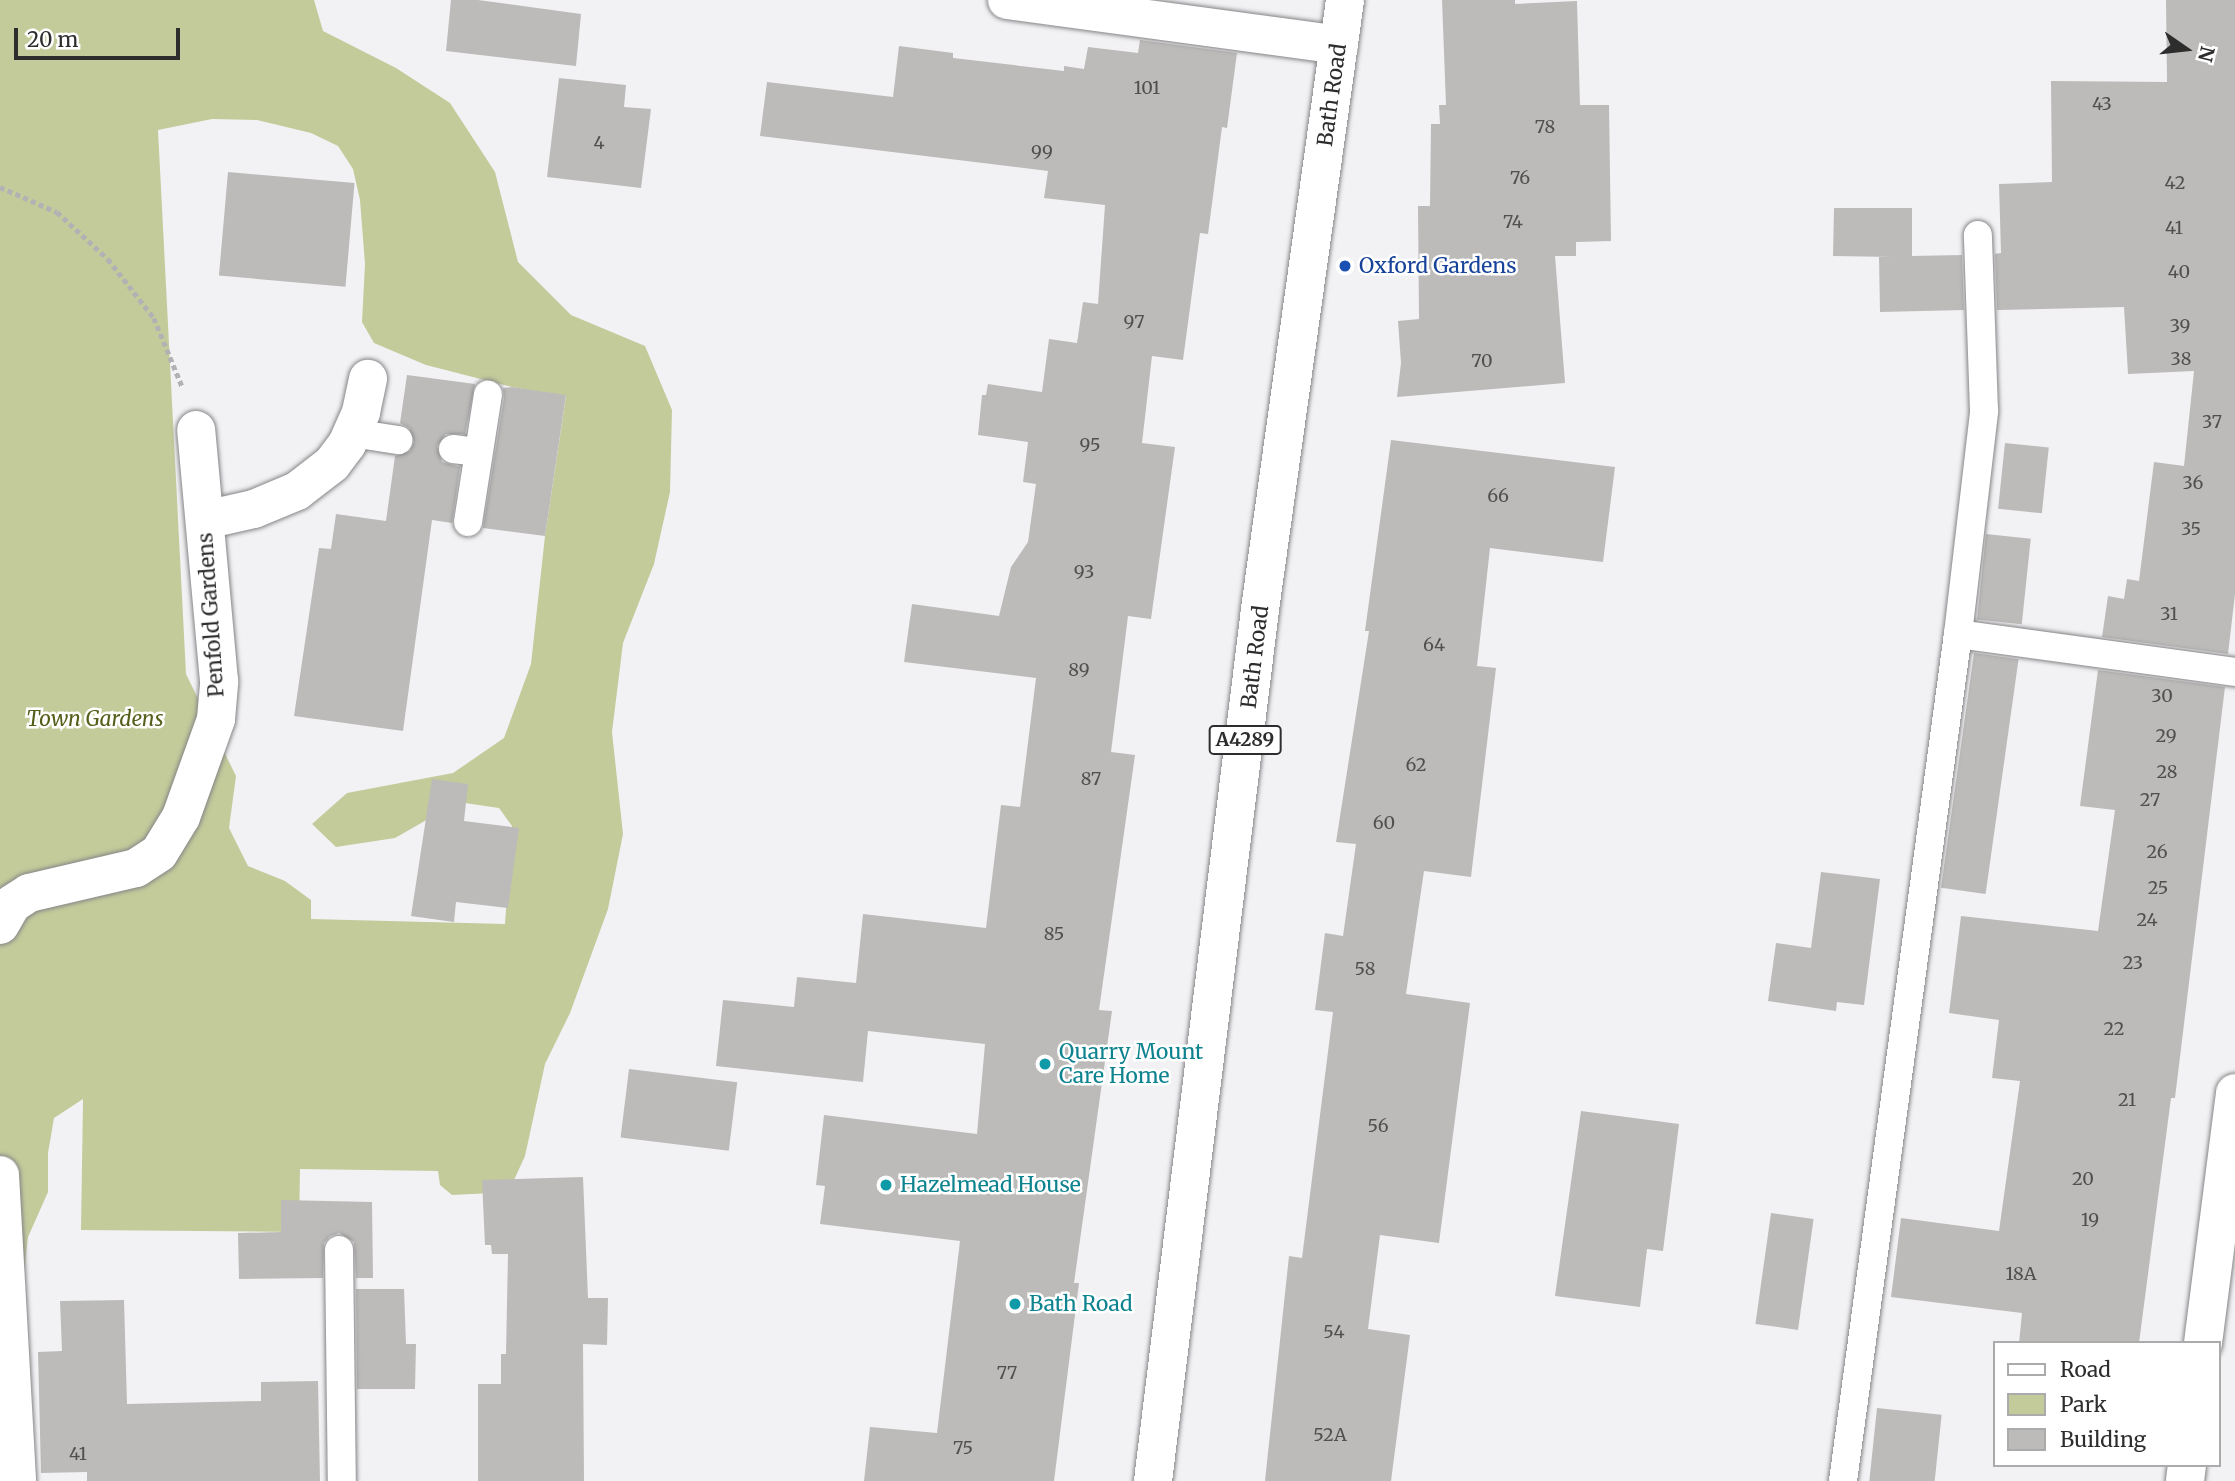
<!DOCTYPE html>
<html>
<head>
<meta charset="utf-8">
<style>
	body { margin:0 }
	#map { position:relative; width:2235px; height:1481px; overflow:hidden; background:#f2f2f5; font-family:Merriweather,serif }
	div>[style] { position:absolute }
	[style*='--x'] { left:calc(var(--x)*1px); top:calc(var(--y)*1px); width:calc(var(--w)*1px); rotate:calc(var(--a)*1deg) }
	.green>* { inset:0; background:#c3cb9b }
	.building>* { inset:0; background:#bcbbb9; transform-origin:0 0 }
	.path>* { height:4.5px; margin-top:-2.25px; transform-origin:0; background:repeating-linear-gradient(90deg,#b2b2b4 0 5px,transparent 0 8.5px) }
	.roads { filter:drop-shadow(0 0 2px #858587) drop-shadow(0 0 2px #858587) }
	.lane>* { height:28px; margin:-14px; padding:0 14px; transform-origin:14px; border-radius:14px; background:#fff }
	.street>* { height:38px; margin:-19px; padding:0 19px; transform-origin:19px; border-radius:19px; background:#fff }
	.primary>* { height:38px; margin:-19px; padding:0 19px; transform-origin:19px; border-radius:19px; background:#fff }
	.dots>* { width:19px; height:19px; translate:-50% -50%; box-sizing:border-box; border:4px solid #fff; border-radius:50% }
	span { translate:-50% -50%; white-space:nowrap; text-align:center; line-height:1.15; -webkit-text-stroke:5px #fff; paint-order:stroke }
	.number-label { font-size:18px; color:#515051 }
	.number-label span { -webkit-text-stroke-width:0 }
	.shield-label span { padding:2px 5px; background:#fff; border:2px solid; border-radius:5px; -webkit-text-stroke-width:0 }
	.shield-label { font-size:19px; color:#2d2d2e; font-weight:700 }
	.street-label { font-size:21px; color:#2d2d2e }
	.transit-label { font-size:21px; color:#164399 }
	.left { translate:0 -50%; text-align:left }
	.park-label { font-size:21px; color:#565e1a; font-style:italic }
	.culture-label { font-size:21px; color:#0d838f }
	.legend { position:absolute; left:1993px; top:1341px; width:228px; height:126px; box-sizing:border-box; background:#fff; border:2px solid #ababab; margin:0; padding:9px 12px; list-style:none; font-size:21px; color:#2d2d2e }
	.legend li { display:flex; align-items:center; gap:14px; height:35px }
	.legend b { width:35px; border:2px solid #ababab }
	.north { position:absolute; left:2151px; top:14px; width:70px; height:70px; -webkit-text-stroke:5px #fff; paint-order:stroke; rotate:104deg; font-size:19px; font-weight:700; line-height:28px; text-align:center; color:#2d2d2e }
	.north::after { content:''; display:block; margin:auto; width:24px; height:32px; background:#2d2d2e; clip-path:polygon(50% 0,100% 100%,50% 72%,0 100%) }
	.scale { position:absolute; left:14px; top:28px; width:166px; height:32px; box-sizing:border-box; border:4px solid #2d2d2e; border-top:0; padding-left:9px; font-size:21px; line-height:24px; white-space:nowrap; color:#2d2d2e; -webkit-text-stroke:5px #fff; paint-order:stroke }
</style>
</head>
<body>
<div id="map">
	<div class="green">
		<div style="clip-path:polygon(evenodd,0 0,314px 0,323px 31px,396px 68px,450px 103px,495px 172px,518px 262px,571px 315px,645px 346px,672px 410px,670px 492px,654px 564px,623px 643px,612px 732px,623px 834px,608px 909px,570px 1013px,545px 1064px,525px 1156px,514px 1180px,492px 1193px,452px 1195px,440px 1185px,438px 1171px,300px 1169px,299px 1232px,81px 1230px,83px 1099px,54px 1118px,48px 1153px,48px 1192px,28px 1237px,17px 1334px,0 1378px,0 0,212px 119px,257px 120px,311px 133px,338px 146px,353px 169px,360px 200px,365px 264px,362px 322px,374px 343px,426px 365px,512px 387px,566px 396px,545px 536px,531px 664px,504px 738px,453px 773px,347px 793px,312px 824px,336px 847px,395px 838px,458px 802px,499px 808px,512px 826px,505px 924px,311px 919px,311px 900px,285px 881px,248px 866px,229px 828px,236px 776px,186px 674px,158px 130px,212px 119px)"></div>
	</div>
	<div class="building">
		<div style="clip-path:polygon(451px 0,478px 0,581px 14px,576px 66px,446px 51px)"></div>
		<div style="clip-path:polygon(1442px 0,1515px 0,1515px 4px,1577px 1px,1580px 105px,1609px 105px,1611px 241px,1576px 242px,1576px 256px,1555px 256px,1565px 383px,1397px 397px,1401px 363px,1398px 321px,1419px 319px,1418px 206px,1430px 206px,1431px 124px,1440px 124px,1439px 105px,1446px 105px)"></div>
		<div style="clip-path:polygon(2166px 0,2235px 0,2235px 594px,2228px 654px,2102px 637px,2108px 596px,2124px 599px,2127px 579px,2139px 581px,2154px 462px,2184px 466px,2194px 371px,2128px 374px,2124px 307px,1997px 310px,1995px 254px,2001px 253px,1999px 184px,2052px 182px,2051px 81px,2167px 82px)"></div>
		<div style="clip-path:polygon(1140px 40px,1237px 53px,1227px 128px,1222px 127px,1208px 234px,1200px 233px,1183px 360px,1152px 356px,1142px 443px,1175px 447px,1151px 619px,1128px 616px,1111px 752px,1135px 755px,1099px 1010px,1112px 1011px,1074px 1283px,1079px 1283px,1054px 1481px,864px 1481px,870px 1427px,937px 1433px,960px 1241px,820px 1224px,825px 1186px,816px 1185px,824px 1115px,977px 1134px,985px 1044px,868px 1031px,863px 1082px,716px 1066px,723px 1000px,794px 1007px,797px 977px,856px 983px,863px 914px,986px 928px,1001px 805px,1020px 807px,1036px 678px,904px 662px,912px 604px,999px 616px,1011px 567px,1028px 542px,1036px 484px,1023px 482px,1028px 442px,978px 435px,982px 395px,986px 395px,988px 384px,1042px 392px,1049px 339px,1077px 343px,1083px 302px,1098px 304px,1105px 205px,1044px 198px,1048px 171px,760px 136px,767px 82px,893px 97px,899px 46px,953px 53px,953px 58px,1064px 71px,1064px 66px,1084px 69px,1088px 47px,1138px 53px)"></div>
		<div style="clip-path:polygon(559px 78px,626px 85px,624px 107px,651px 109px,641px 188px,547px 177px)"></div>
		<div style="left:228px;top:172px;width:127px;height:104px;rotate:5deg"></div>
		<div style="clip-path:polygon(1834px 208px,1912px 208px,1912px 256px,1962px 255px,1964px 310px,1880px 312px,1879px 257px,1893px 257px,1833px 256px)"></div>
		<div style="clip-path:polygon(407px 375px,475px 384px,465px 434px,446px 434px,437px 446px,442px 462px,460px 467px,452px 523px,432px 520px,403px 731px,294px 716px,319px 548px,331px 549px,336px 514px,386px 521px,395px 456px,410px 451px,414px 442px,409px 428px,400px 423px)"></div>
		<div style="clip-path:polygon(512px 387px,566px 395px,545px 536px,483px 528px,504px 398px,503px 388px)"></div>
		<div style="clip-path:polygon(1391px 440px,1615px 467px,1603px 562px,1490px 548px,1477px 666px,1496px 668px,1471px 877px,1424px 871px,1406px 994px,1470px 1003px,1439px 1243px,1380px 1235px,1368px 1329px,1410px 1335px,1391px 1481px,1265px 1481px,1289px 1256px,1302px 1258px,1333px 1012px,1315px 1010px,1325px 933px,1343px 936px,1356px 844px,1336px 842px,1369px 631px,1365px 631px)"></div>
		<div style="left:2005px;top:443px;width:44px;height:66px;rotate:6deg"></div>
		<div style="left:1986px;top:534px;width:45px;height:86px;rotate:6deg"></div>
		<div style="left:1974px;top:653px;width:45px;height:237px;rotate:8deg"></div>
		<div style="clip-path:polygon(2098px 670px,2225px 687px,2175px 1098px,2171px 1098px,2139px 1343px,2019px 1343px,2022px 1313px,1891px 1297px,1901px 1218px,1999px 1231px,2020px 1081px,1992px 1078px,1999px 1020px,1949px 1013px,1961px 916px,2098px 931px,2115px 810px,2080px 806px)"></div>
		<div style="clip-path:polygon(432px 779px,468px 784px,464px 821px,519px 828px,508px 908px,456px 902px,454px 922px,411px 916px)"></div>
		<div style="clip-path:polygon(1821px 872px,1880px 879px,1864px 1005px,1837px 1002px,1836px 1011px,1768px 1001px,1776px 943px,1811px 948px)"></div>
		<div style="left:629px;top:1069px;width:109px;height:69px;rotate:7deg"></div>
		<div style="clip-path:polygon(1581px 1111px,1679px 1124px,1663px 1251px,1647px 1249px,1640px 1307px,1555px 1296px)"></div>
		<div style="clip-path:polygon(583px 1177px,588px 1298px,608px 1298px,607px 1345px,583px 1344px,584px 1481px,478px 1481px,478px 1384px,501px 1384px,501px 1354px,506px 1354px,508px 1254px,492px 1254px,491px 1245px,485px 1245px,482px 1180px)"></div>
		<div style="clip-path:polygon(281px 1200px,372px 1202px,373px 1278px,356px 1278px,354px 1242px,339px 1233px,330px 1236px,324px 1243px,323px 1278px,239px 1279px,238px 1233px,281px 1232px)"></div>
		<div style="left:1771px;top:1213px;width:43px;height:112px;rotate:8deg"></div>
		<div style="clip-path:polygon(356px 1289px,404px 1289px,406px 1344px,416px 1344px,415px 1389px,357px 1389px)"></div>
		<div style="clip-path:polygon(124px 1300px,127px 1404px,261px 1401px,261px 1382px,318px 1381px,320px 1481px,87px 1481px,87px 1472px,41px 1473px,38px 1352px,62px 1351px,60px 1301px)"></div>
		<div style="left:1877px;top:1408px;width:65px;height:74px;rotate:6deg"></div>
	</div>
	<div class="path">
		<div style="--x:0;--y:187;--w:62;--a:23.7"></div>
		<div style="--x:57;--y:212;--w:69;--a:42.7"></div>
		<div style="--x:108;--y:259;--w:75;--a:52.1"></div>
		<div style="--x:154;--y:318;--w:74;--a:67.6"></div>
	</div>
	<div class="roads">
		<div class="lane">
			<div style="--x:352;--y:433;--w:47;--a:8.7"></div>
			<div style="--x:453;--y:449;--w:24;--a:7"></div>
			<div style="--x:468;--y:522;--w:129;--a:-81.1"></div>
			<div style="--x:1958;--y:634;--w:225;--a:-83.3"></div>
			<div style="--x:1984;--y:411;--w:176;--a:-92"></div>
			<div style="--x:339;--y:1250;--w:231;--a:89.3"></div>
			<div style="--x:1843;--y:1481;--w:855;--a:-82.27"></div>
			<div style="--x:1958;--y:634;--w:280;--a:7.8"></div>
		</div>
		<div class="street">
			<div style="--x:1007;--y:0;--w:335;--a:7.7"></div>
			<div style="--x:205;--y:520;--w:50;--a:-12.7"></div>
			<div style="--x:254;--y:509;--w:47;--a:-22.7"></div>
			<div style="--x:297;--y:491;--w:44;--a:-37.6"></div>
			<div style="--x:332;--y:464;--w:25;--a:-53"></div>
			<div style="--x:347;--y:444;--w:35;--a:-66"></div>
			<div style="--x:361;--y:412;--w:34;--a:-78"></div>
			<div style="--x:0;--y:925;--w:24;--a:-60"></div>
			<div style="--x:12;--y:904;--w:20;--a:-33"></div>
			<div style="--x:29;--y:893;--w:110;--a:-13.2"></div>
			<div style="--x:136;--y:868;--w:27;--a:-33"></div>
			<div style="--x:159;--y:853;--w:42;--a:-58.6"></div>
			<div style="--x:181;--y:817;--w:104;--a:-70.3"></div>
			<div style="--x:216;--y:719;--w:38;--a:-85"></div>
			<div style="--x:219;--y:681;--w:252;--a:-95.2"></div>
			<div style="--x:0;--y:1175;--w:306;--a:86.8"></div>
			<div style="--x:2203;--y:1343;--w:252;--a:-82.7"></div>
			<div style="--x:2185;--y:1481;--w:16;--a:-83"></div>
		</div>
		<div class="primary">
			<div style="--x:1153;--y:1481;--w:879;--a:-83"></div>
			<div style="--x:1260;--y:609;--w:615;--a:-82.05"></div>
		</div>
	</div>
	<div class="dots">
		<div style="left:1345px;top:266px;background:#1a4fb4"></div>
		<div style="left:1045px;top:1064px;background:#0f9aa8"></div>
		<div style="left:886px;top:1185px;background:#0f9aa8"></div>
		<div style="left:1015px;top:1304px;background:#0f9aa8"></div>
	</div>
	<div class="number-label">
		<span style="left:1147px;top:88px">101</span>
		<span style="left:2102px;top:104px">43</span>
		<span style="left:1545px;top:127px">78</span>
		<span style="left:599px;top:143px">4</span>
		<span style="left:1042px;top:152px">99</span>
		<span style="left:1520px;top:178px">76</span>
		<span style="left:2175px;top:183px">42</span>
		<span style="left:1513px;top:222px">74</span>
		<span style="left:2174px;top:228px">41</span>
		<span style="left:2179px;top:272px">40</span>
		<span style="left:1134px;top:322px">97</span>
		<span style="left:2180px;top:326px">39</span>
		<span style="left:2181px;top:359px">38</span>
		<span style="left:1482px;top:361px">70</span>
		<span style="left:2212px;top:422px">37</span>
		<span style="left:1090px;top:445px">95</span>
		<span style="left:2193px;top:483px">36</span>
		<span style="left:1498px;top:496px">66</span>
		<span style="left:2191px;top:529px">35</span>
		<span style="left:1084px;top:572px">93</span>
		<span style="left:2169px;top:614px">31</span>
		<span style="left:1434px;top:645px">64</span>
		<span style="left:1079px;top:670px">89</span>
		<span style="left:2162px;top:696px">30</span>
		<span style="left:2166px;top:736px">29</span>
		<span style="left:1416px;top:765px">62</span>
		<span style="left:2167px;top:772px">28</span>
		<span style="left:1091px;top:779px">87</span>
		<span style="left:2150px;top:800px">27</span>
		<span style="left:1384px;top:823px">60</span>
		<span style="left:2157px;top:852px">26</span>
		<span style="left:2158px;top:888px">25</span>
		<span style="left:2147px;top:920px">24</span>
		<span style="left:1054px;top:934px">85</span>
		<span style="left:2133px;top:963px">23</span>
		<span style="left:1365px;top:969px">58</span>
		<span style="left:2114px;top:1029px">22</span>
		<span style="left:2127px;top:1100px">21</span>
		<span style="left:1378px;top:1126px">56</span>
		<span style="left:2083px;top:1179px">20</span>
		<span style="left:2090px;top:1220px">19</span>
		<span style="left:2021px;top:1274px">18A</span>
		<span style="left:1334px;top:1332px">54</span>
		<span style="left:1007px;top:1373px">77</span>
		<span style="left:1330px;top:1435px">52A</span>
		<span style="left:963px;top:1448px">75</span>
		<span style="left:78px;top:1454px">41</span>
	</div>
	<div class="shield-label">
		<span style="left:1245px;top:740px">A4289</span>
	</div>
	<div class="street-label">
		<span style="left:1332px;top:95px;rotate:-82deg">Bath Road</span>
		<span style="left:211px;top:615px;rotate:-94deg">Penfold Gardens</span>
		<span style="left:1255px;top:657px;rotate:-83deg">Bath Road</span>
	</div>
	<div class="transit-label">
		<span class="left" style="left:1359px;top:266px">Oxford Gardens</span>
	</div>
	<div class="park-label">
		<span style="left:95px;top:719px">Town Gardens</span>
	</div>
	<div class="culture-label">
		<span class="left" style="left:1059px;top:1064px">Quarry Mount<br>Care Home</span>
		<span class="left" style="left:900px;top:1185px">Hazelmead House</span>
		<span class="left" style="left:1029px;top:1304px">Bath Road</span>
	</div>
	<ul class="legend">
	<li><b style="height:9px;background:#fff"></b>Road</li>
	<li><b style="height:19px;background:#c3cb9b"></b>Park</li>
	<li><b style="height:19px;background:#bcbbb9"></b>Building</li>
	</ul>
	<div class="north">N</div>
	<div class="scale">20 m</div>
</div>
</body>
</html>
